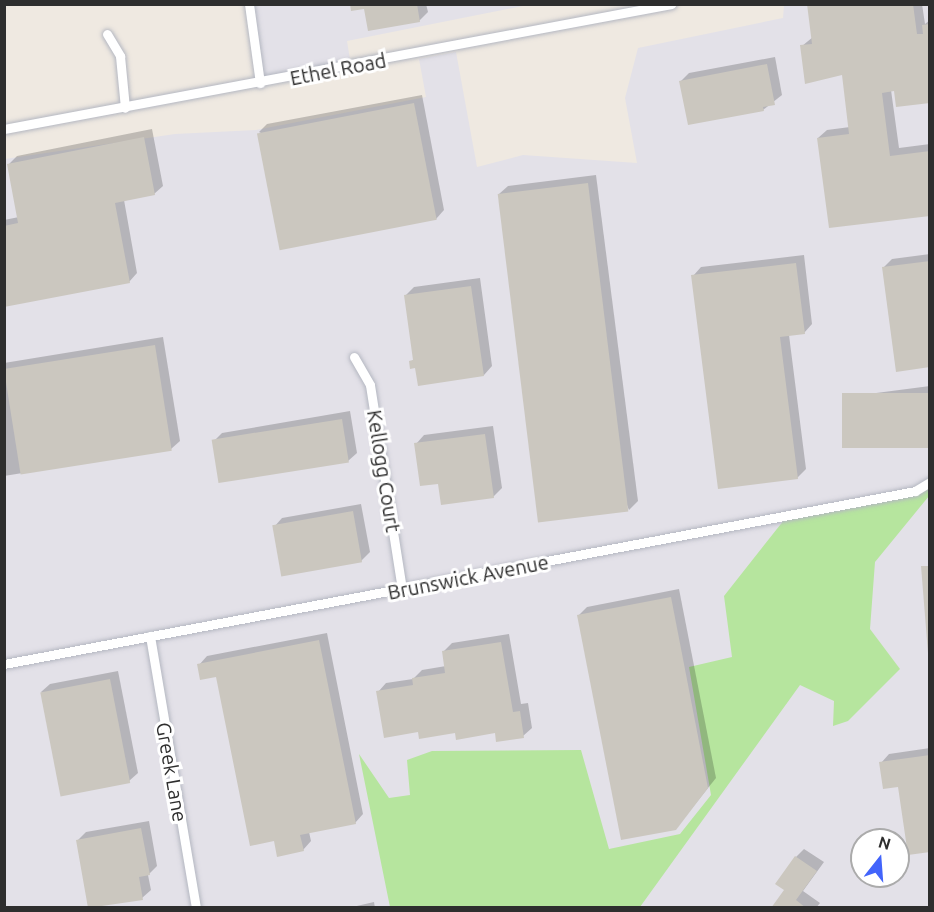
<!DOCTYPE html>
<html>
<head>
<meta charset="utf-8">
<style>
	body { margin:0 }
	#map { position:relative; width:934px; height:912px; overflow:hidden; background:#efe9e1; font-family:Ubuntu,sans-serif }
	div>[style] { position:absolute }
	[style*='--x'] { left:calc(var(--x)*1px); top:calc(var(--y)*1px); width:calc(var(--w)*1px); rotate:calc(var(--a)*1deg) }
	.industrial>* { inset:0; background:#e3e1e8 }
	.green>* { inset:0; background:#b6e59e }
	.shadow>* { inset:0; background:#0003 }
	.building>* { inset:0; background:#cbc7bf; transform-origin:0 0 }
	.roads { filter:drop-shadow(0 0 2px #b4b7c1) drop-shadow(0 0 2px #b4b7c1) }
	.minor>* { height:9px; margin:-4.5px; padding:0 4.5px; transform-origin:4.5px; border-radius:4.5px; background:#fff }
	span { translate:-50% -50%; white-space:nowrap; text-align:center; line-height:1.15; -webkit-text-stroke:6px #fff; paint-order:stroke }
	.street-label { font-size:20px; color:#2e2e2e }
	.frame { position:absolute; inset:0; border:6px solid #2e2e2e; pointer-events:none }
	.north { position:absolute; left:850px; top:828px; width:60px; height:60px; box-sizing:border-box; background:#fff; border:2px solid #ababab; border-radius:50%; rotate:17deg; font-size:16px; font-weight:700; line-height:24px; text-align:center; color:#2e2e2e }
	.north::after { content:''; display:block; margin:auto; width:21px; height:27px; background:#4264fb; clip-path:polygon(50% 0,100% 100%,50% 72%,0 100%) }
</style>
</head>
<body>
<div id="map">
	<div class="industrial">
		<div style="clip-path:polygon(249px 5px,528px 5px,347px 41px,352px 72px,260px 83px)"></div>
		<div style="clip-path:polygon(evenodd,784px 5px,929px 5px,929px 907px,5px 908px,5px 159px,175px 134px,256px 130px,426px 97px,419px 59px,456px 52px,477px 167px,523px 155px,637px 163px,625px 98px,638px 48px,783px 18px,784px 5px,862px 840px,898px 840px,898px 876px,862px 876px,862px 840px)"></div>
	</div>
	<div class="green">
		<div style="clip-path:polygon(929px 485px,929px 496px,875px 562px,870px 629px,900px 669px,848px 721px,833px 726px,834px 701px,800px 685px,640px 907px,390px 907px,359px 754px,389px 798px,410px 795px,407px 760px,432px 751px,581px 750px,609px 849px,680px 834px,711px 795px,689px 667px,732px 657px,724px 596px,784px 520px)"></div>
	</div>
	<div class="shadow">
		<div style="clip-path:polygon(352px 4px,426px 4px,428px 12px,419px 21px)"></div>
		<div style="clip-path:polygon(809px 4px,922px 4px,925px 24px,930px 20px,930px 101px,891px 90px,899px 148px,930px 144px,930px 214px,818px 138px,827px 130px,850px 127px,843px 73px,802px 46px,813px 37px)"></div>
		<div style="clip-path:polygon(775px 57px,782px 95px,763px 110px,681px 81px,689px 73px)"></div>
		<div style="clip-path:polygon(422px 95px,444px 210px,436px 219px,259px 132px,267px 124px)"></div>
		<div style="clip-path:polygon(152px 129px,163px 186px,154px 194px,124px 200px,137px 273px,129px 282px,4px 305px,4px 220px,19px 217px,8px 165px,17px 156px)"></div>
		<div style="clip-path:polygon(596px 175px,638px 501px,629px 510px,499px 194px,508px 186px)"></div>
		<div style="clip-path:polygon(930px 254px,930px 366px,884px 267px,892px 259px)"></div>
		<div style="clip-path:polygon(804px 255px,812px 324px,804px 333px,789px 335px,806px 469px,797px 478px,693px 276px,701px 267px)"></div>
		<div style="clip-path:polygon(480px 278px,492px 366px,484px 375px,416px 366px,411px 362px,415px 358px,406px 295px,414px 287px)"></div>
		<div style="clip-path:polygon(163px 337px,180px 441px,171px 449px,4px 476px,4px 363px)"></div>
		<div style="clip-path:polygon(930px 386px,930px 446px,844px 404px,853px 396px)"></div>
		<div style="clip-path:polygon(350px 411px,357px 453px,348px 461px,213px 442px,222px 433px)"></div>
		<div style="clip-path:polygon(493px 426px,502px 488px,493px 497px,439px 482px,416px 444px,424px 435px)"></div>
		<div style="clip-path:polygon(361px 504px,370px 552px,361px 561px,274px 527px,282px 518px)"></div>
		<div style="clip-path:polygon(679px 589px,716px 778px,676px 828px,579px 615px,587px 607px)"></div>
		<div style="clip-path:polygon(327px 633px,363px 814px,355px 823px,309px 832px,311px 841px,303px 850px,275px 839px,217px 675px,199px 665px,207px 656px)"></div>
		<div style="clip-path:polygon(509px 634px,521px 704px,528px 703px,532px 728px,523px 736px,496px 732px,419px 730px,378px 692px,386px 683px,413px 679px,422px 670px,446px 666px,443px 652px,452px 643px)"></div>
		<div style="clip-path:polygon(118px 671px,138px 773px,129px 781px,41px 692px,50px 684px)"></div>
		<div style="clip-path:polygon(930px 748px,930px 851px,900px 785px,881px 763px,889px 754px)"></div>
		<div style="clip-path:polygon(149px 821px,157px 866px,148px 875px,151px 890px,142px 898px,78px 840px,86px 832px)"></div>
		<div style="clip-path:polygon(804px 849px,824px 862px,803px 891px,820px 903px,816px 908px,773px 908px,786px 890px,796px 857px)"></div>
		<div style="clip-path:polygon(374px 902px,375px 908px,348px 908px)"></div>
	</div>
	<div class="building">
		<div style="clip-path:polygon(350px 4px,417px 4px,420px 22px,368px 31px,364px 9px,351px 11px)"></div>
		<div style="clip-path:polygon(807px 4px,913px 4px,917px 34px,923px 34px,922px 25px,930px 24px,930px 103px,896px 107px,894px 91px,882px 93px,890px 156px,930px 151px,930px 216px,829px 228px,817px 138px,849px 134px,842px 75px,805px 84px,800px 45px,812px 44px)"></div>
		<div style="clip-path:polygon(767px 64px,775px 105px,763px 107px,764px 111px,688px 125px,679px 81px)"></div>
		<div style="left:414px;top:103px;width:119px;height:160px;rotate:79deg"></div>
		<div style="clip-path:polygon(144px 137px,155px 195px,115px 203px,130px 283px,4px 307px,4px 226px,18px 223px,7px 164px)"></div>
		<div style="left:588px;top:183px;width:331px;height:91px;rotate:83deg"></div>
		<div style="clip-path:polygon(930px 261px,930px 367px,896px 372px,882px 267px)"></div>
		<div style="clip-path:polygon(796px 263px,805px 334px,780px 337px,798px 479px,718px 489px,691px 275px)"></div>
		<div style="clip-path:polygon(471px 286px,484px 376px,418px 386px,415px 368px,410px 369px,409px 361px,413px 360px,404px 295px)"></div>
		<div style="left:155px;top:345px;width:107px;height:153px;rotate:81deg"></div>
		<div style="left:930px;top:393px;width:55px;height:88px;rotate:90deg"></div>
		<div style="left:342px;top:419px;width:44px;height:132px;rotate:81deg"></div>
		<div style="clip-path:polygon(485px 434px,494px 498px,441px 505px,438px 484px,420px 486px,414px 443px)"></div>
		<div style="left:353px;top:511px;width:52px;height:82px;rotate:80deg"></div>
		<div style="clip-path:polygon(921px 566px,930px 566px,930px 653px,928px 653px)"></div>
		<div style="clip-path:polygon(671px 597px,708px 788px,676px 830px,621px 840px,577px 615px)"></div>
		<div style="clip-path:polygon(319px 640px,356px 824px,300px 835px,304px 851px,277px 857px,274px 841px,250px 846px,216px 677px,200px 680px,197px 664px)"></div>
		<div style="clip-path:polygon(501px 642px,513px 712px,520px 711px,524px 738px,496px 742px,495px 733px,456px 740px,455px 733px,419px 739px,418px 732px,384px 738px,376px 691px,413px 685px,412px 678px,445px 673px,442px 651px)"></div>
		<div style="left:110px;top:679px;width:106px;height:71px;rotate:79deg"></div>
		<div style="clip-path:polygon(930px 755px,930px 852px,908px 855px,898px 787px,883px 789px,879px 762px)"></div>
		<div style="clip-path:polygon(141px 828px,150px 875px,139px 877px,143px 900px,88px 908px,76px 840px)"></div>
		<div style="clip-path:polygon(795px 856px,817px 871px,796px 900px,806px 908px,771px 908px,784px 890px,775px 884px)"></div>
	</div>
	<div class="roads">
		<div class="minor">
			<div style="--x:249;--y:4;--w:80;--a:82.1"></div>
			<div style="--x:107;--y:34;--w:26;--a:59"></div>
			<div style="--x:120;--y:56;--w:52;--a:84.5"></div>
			<div style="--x:4;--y:129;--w:679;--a:-10.61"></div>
			<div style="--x:354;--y:357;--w:32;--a:60"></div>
			<div style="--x:370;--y:385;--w:206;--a:81.1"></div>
			<div style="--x:150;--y:636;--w:276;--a:80.4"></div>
			<div style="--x:4;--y:664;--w:927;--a:-10.75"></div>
			<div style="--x:915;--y:491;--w:17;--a:-31"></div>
		</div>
	</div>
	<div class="street-label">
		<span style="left:338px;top:69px;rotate:-11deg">Ethel Road</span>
		<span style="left:384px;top:471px;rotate:81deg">Kellogg Court</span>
		<span style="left:468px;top:577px;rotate:-11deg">Brunswick Avenue</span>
		<span style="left:172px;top:772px;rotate:80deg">Greek Lane</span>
	</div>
	<div class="frame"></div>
	<div class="north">N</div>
</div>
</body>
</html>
